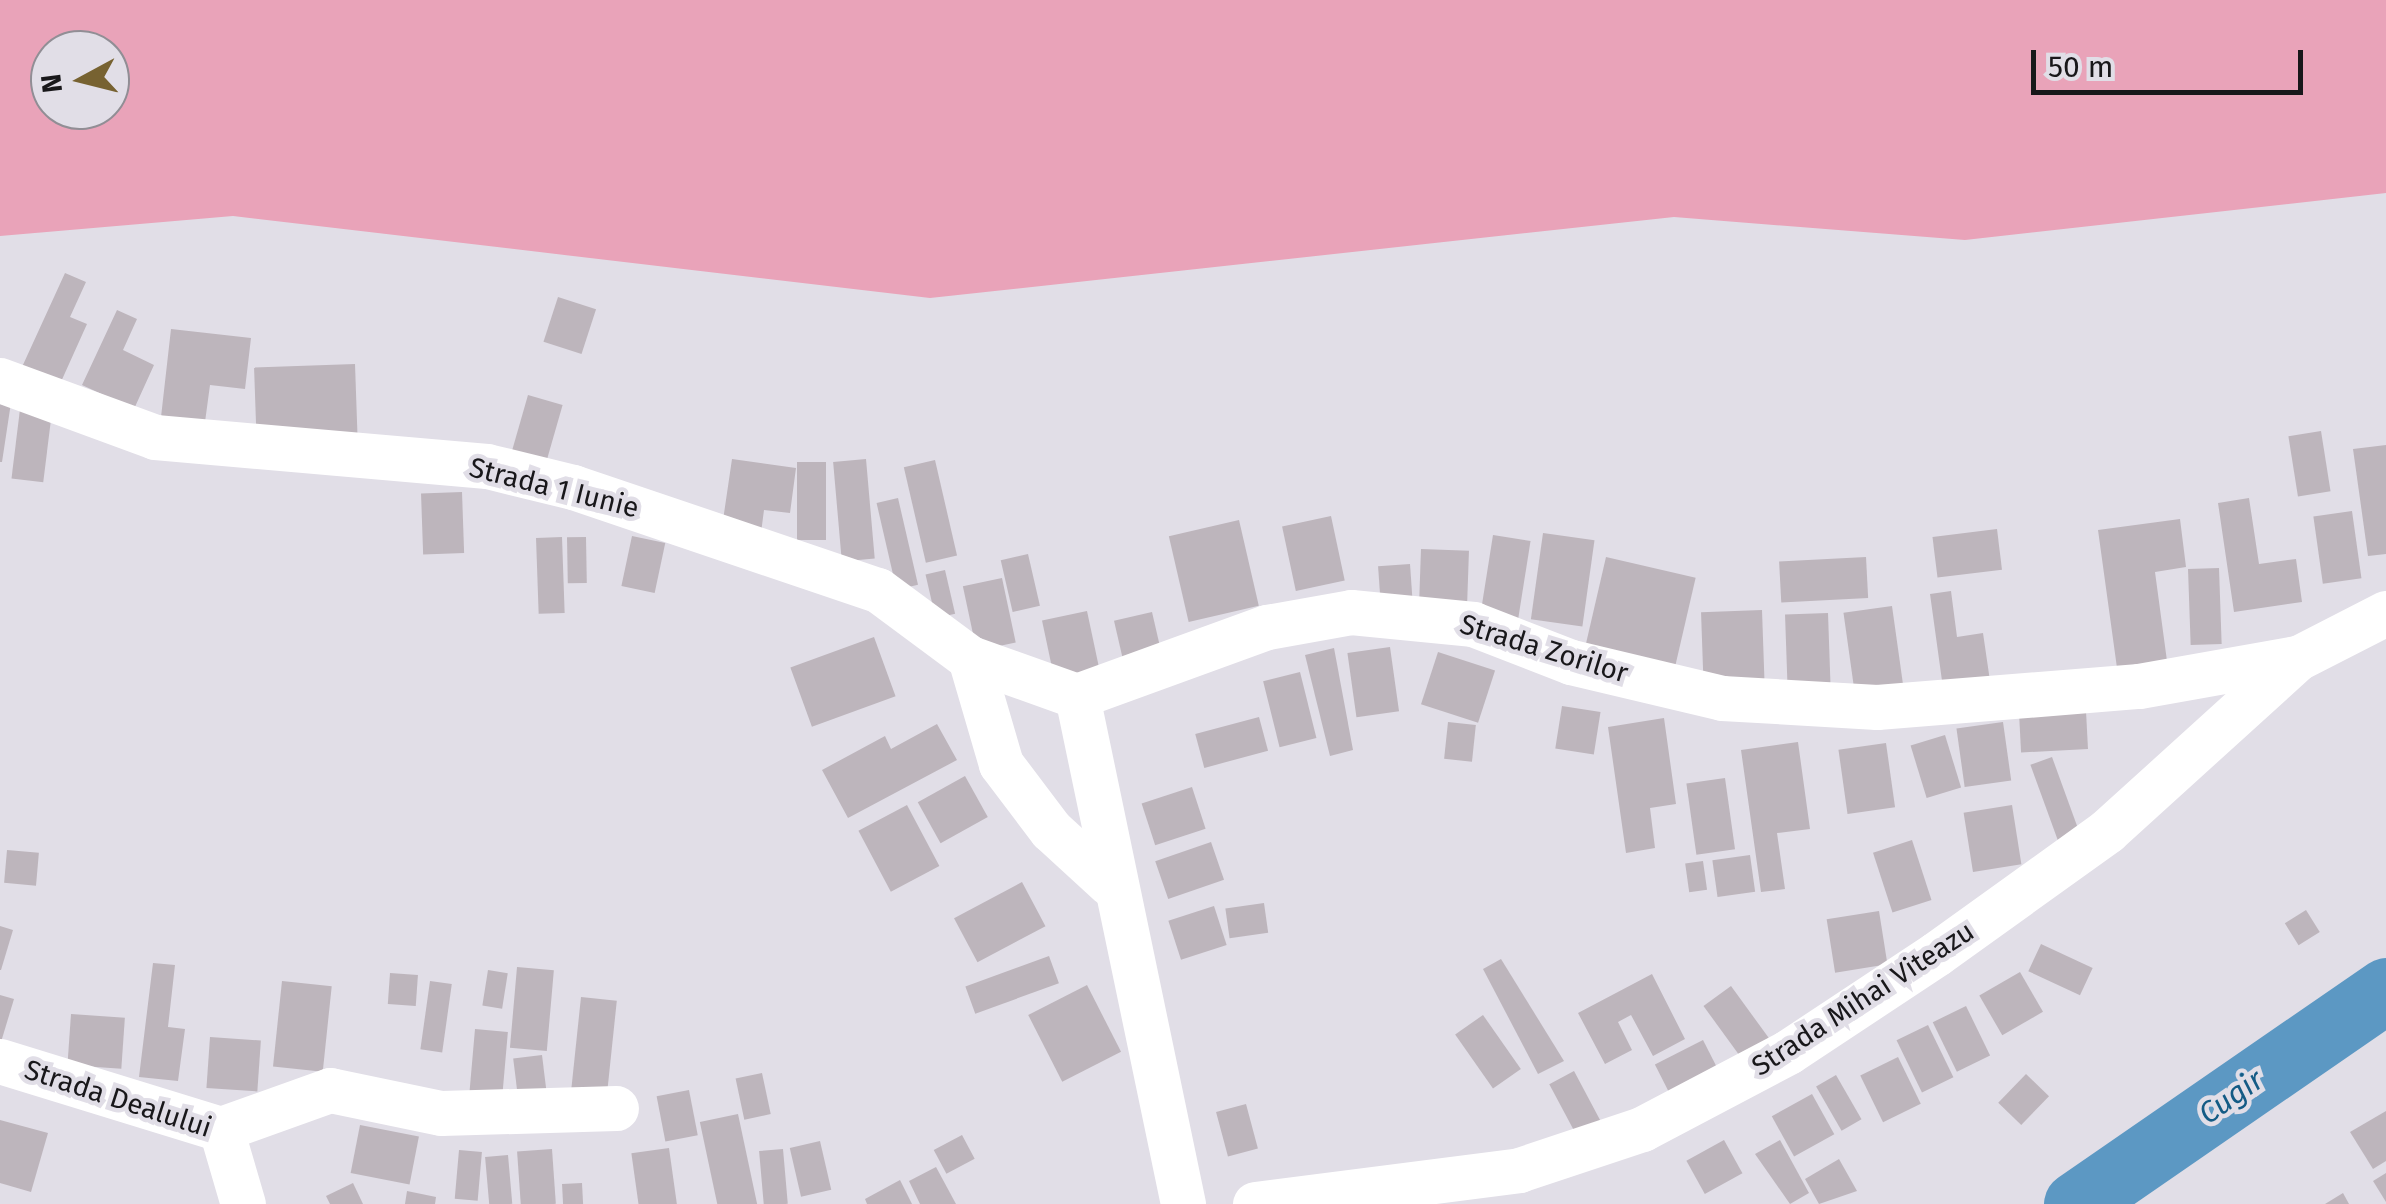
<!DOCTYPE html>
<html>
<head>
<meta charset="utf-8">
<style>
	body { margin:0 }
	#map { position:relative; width:2386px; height:1204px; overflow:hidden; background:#e1dee7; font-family:"Fira Sans",sans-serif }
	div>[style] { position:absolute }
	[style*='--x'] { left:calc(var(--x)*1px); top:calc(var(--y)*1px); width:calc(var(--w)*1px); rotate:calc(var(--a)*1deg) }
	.green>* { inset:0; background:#e9a3b9 }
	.river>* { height:65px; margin:-32.5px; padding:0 32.5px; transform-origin:32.5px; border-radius:32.5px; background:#5c98c3 }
	.building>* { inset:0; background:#bdb5bc; transform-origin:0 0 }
	.minor>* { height:45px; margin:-22.5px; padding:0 22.5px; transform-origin:22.5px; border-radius:22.5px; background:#fff }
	span { translate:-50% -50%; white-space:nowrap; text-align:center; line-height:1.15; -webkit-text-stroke:9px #e1dee7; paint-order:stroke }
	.street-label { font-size:28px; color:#18171a }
	.water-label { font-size:30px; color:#145b85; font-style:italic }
	.north { position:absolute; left:30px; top:30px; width:100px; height:100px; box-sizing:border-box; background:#e1dee7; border:2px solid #918e95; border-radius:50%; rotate:263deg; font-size:28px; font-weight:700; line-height:40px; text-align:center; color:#18171a }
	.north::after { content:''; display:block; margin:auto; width:35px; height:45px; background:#776231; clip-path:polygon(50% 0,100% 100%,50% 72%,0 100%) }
	.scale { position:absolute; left:2031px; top:50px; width:272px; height:45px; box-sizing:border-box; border:5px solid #18171a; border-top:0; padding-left:12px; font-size:30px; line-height:35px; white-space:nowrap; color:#18171a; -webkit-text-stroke:8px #e1dee7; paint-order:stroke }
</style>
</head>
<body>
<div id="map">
	<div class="green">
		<div style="clip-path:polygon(evenodd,0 0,2386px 0,2386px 193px,1965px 240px,1674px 217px,930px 298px,233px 216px,0 236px,0 0,50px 50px,110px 50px,110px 110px,50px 110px,50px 50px)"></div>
	</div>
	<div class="river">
		<div style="--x:2076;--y:1204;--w:377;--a:-34.6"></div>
	</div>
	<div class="building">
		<div style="clip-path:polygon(65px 273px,86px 282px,70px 317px,87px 324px,60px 384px,22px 367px)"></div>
		<div style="left:558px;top:297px;width:40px;height:47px;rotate:18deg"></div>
		<div style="clip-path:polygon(117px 310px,137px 319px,123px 350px,154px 365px,134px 409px,82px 385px)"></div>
		<div style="clip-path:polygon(171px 329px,251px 338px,245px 389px,210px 385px,205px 422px,161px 417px)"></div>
		<div style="left:355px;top:364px;width:70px;height:101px;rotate:88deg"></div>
		<div style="clip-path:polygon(0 394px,12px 396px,2px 462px,0 462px)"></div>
		<div style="left:528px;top:395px;width:36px;height:65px;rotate:16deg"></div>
		<div style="left:21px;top:401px;width:32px;height:78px;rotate:7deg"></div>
		<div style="left:2321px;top:431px;width:61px;height:33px;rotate:81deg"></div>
		<div style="clip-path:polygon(2386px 445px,2386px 554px,2368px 556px,2353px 449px)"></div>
		<div style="clip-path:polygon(732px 459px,796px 468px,790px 513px,764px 510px,761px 533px,722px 527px)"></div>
		<div style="left:866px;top:459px;width:100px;height:33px;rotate:85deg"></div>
		<div style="left:935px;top:460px;width:98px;height:32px;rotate:77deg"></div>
		<div style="left:797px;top:462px;width:29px;height:78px"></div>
		<div style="left:462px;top:492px;width:61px;height:41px;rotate:88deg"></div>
		<div style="left:898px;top:498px;width:89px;height:22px;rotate:77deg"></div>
		<div style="clip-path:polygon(2249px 498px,2259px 564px,2296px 559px,2302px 602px,2234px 612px,2218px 503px)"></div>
		<div style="left:2352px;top:511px;width:68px;height:39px;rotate:82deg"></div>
		<div style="left:1331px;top:516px;width:66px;height:50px;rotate:78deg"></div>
		<div style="clip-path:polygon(2180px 519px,2186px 567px,2155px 572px,2167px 661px,2117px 668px,2098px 530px)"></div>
		<div style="left:1239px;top:520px;width:88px;height:72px;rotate:77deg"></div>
		<div style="left:1997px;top:529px;width:41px;height:65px;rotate:83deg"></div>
		<div style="left:1543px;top:533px;width:52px;height:87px;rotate:8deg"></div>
		<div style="left:1493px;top:535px;width:38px;height:88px;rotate:9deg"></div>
		<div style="left:632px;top:536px;width:34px;height:51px;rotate:12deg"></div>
		<div style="left:562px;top:537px;width:76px;height:26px;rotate:88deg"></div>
		<div style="left:586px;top:537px;width:46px;height:19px;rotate:89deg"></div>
		<div style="left:1421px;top:549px;width:48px;height:56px;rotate:2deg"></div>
		<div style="left:1028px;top:554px;width:53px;height:28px;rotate:77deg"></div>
		<div style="left:1606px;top:557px;width:92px;height:103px;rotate:13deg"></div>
		<div style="left:1866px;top:557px;width:41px;height:87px;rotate:87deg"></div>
		<div style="left:1410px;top:564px;width:41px;height:32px;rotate:86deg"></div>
		<div style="left:2219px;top:568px;width:76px;height:31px;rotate:88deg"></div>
		<div style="left:945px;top:570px;width:45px;height:20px;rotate:77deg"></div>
		<div style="left:1002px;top:578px;width:66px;height:40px;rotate:78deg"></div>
		<div style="clip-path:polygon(1951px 591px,1957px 637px,1983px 633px,1990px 681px,1943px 688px,1930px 594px)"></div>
		<div style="left:1892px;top:606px;width:79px;height:49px;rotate:82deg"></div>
		<div style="left:1762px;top:610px;width:70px;height:61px;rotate:88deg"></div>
		<div style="left:1087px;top:611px;width:70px;height:46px;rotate:78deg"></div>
		<div style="left:1152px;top:612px;width:50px;height:39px;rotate:77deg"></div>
		<div style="left:1828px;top:613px;width:77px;height:43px;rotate:88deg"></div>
		<div style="left:874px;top:637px;width:63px;height:89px;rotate:70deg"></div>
		<div style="left:1390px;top:647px;width:65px;height:43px;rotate:82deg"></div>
		<div style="clip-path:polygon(1334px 648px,1353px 750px,1330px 756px,1305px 655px)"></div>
		<div style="left:1438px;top:652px;width:60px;height:55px;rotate:18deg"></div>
		<div style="left:1300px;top:672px;width:68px;height:38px;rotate:76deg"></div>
		<div style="left:1562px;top:706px;width:39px;height:43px;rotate:9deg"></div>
		<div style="left:2086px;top:711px;width:38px;height:67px;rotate:87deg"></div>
		<div style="left:1259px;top:717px;width:35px;height:66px;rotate:75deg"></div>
		<div style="clip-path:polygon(1664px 718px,1676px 804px,1650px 808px,1655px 848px,1626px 853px,1608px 727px)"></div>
		<div style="left:1448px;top:722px;width:28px;height:37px;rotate:6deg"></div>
		<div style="left:2003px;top:722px;width:59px;height:47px;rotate:82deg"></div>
		<div style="clip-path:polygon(937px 724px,957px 760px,848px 818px,822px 770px,885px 736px,891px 749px)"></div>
		<div style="left:1945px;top:735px;width:55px;height:36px;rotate:73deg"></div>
		<div style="clip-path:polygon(1798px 742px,1810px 829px,1777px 833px,1785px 889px,1761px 892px,1741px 750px)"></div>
		<div style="left:1886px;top:743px;width:65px;height:48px;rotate:82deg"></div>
		<div style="left:2052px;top:757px;width:80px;height:23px;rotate:70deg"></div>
		<div style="left:965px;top:776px;width:47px;height:54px;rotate:61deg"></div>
		<div style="left:1725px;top:778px;width:72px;height:39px;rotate:82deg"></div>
		<div style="left:1192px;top:787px;width:44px;height:53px;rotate:72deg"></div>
		<div style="left:907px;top:805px;width:69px;height:55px;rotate:62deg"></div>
		<div style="left:2012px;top:805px;width:60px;height:49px;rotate:81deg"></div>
		<div style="left:1912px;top:840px;width:63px;height:41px;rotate:72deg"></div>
		<div style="left:1211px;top:842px;width:40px;height:59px;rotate:71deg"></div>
		<div style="left:7px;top:850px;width:32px;height:33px;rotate:5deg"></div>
		<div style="left:1750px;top:855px;width:37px;height:38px;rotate:82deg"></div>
		<div style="left:1703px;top:861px;width:29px;height:18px;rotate:82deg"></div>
		<div style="left:1022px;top:882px;width:50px;height:77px;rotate:62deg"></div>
		<div style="left:1264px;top:903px;width:30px;height:39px;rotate:82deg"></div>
		<div style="left:1214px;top:906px;width:41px;height:48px;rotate:72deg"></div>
		<div style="left:2306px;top:910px;width:26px;height:25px;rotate:58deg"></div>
		<div style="left:1879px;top:911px;width:54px;height:53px;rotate:81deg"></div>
		<div style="clip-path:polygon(0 926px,13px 930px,1px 970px,0 970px)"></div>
		<div style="left:2041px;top:944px;width:57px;height:30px;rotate:25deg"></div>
		<div style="left:1049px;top:956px;width:29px;height:89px;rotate:70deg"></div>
		<div style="clip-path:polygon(1501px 959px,1564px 1061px,1538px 1074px,1483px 969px)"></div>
		<div style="clip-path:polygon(153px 963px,175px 965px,168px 1027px,185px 1029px,178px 1081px,139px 1077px)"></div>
		<div style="left:517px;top:967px;width:37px;height:81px;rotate:5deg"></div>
		<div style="left:488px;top:970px;width:20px;height:36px;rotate:9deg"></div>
		<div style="left:2020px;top:972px;width:46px;height:47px;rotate:60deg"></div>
		<div style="left:390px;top:973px;width:28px;height:31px;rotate:4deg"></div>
		<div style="clip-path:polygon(1652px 974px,1685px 1039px,1653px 1056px,1631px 1015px,1618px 1022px,1632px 1050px,1605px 1064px,1578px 1013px)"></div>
		<div style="left:282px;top:981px;width:50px;height:86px;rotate:6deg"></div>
		<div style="left:430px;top:981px;width:22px;height:69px;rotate:8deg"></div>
		<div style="left:1087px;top:985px;width:75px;height:66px;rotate:63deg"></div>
		<div style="left:1731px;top:986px;width:65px;height:34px;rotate:54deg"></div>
		<div style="clip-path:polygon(0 995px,14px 999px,1px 1042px,0 1042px)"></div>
		<div style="left:581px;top:997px;width:36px;height:93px;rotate:6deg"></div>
		<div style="left:1966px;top:1006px;width:55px;height:37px;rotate:64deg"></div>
		<div style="left:71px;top:1014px;width:54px;height:51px;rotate:4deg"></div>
		<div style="left:1483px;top:1015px;width:66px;height:34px;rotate:55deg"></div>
		<div style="left:1928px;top:1025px;width:58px;height:35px;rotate:64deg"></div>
		<div style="left:475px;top:1029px;width:33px;height:64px;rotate:5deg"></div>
		<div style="left:210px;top:1037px;width:51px;height:51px;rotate:4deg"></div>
		<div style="left:1703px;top:1040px;width:47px;height:54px;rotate:63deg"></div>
		<div style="left:542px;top:1055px;width:38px;height:29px;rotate:83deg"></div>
		<div style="left:1898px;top:1057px;width:52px;height:42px;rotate:64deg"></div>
		<div style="left:1574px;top:1071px;width:60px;height:28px;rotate:62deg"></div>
		<div style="left:762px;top:1073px;width:42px;height:27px;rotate:78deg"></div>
		<div style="left:2026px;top:1074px;width:32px;height:40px;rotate:44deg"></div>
		<div style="left:1836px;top:1075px;width:51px;height:23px;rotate:60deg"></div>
		<div style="left:689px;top:1090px;width:46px;height:33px;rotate:79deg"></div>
		<div style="left:1812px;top:1094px;width:46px;height:46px;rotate:61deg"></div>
		<div style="left:1246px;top:1104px;width:46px;height:31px;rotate:75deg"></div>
		<div style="clip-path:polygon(2386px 1111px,2386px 1161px,2373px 1169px,2350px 1132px)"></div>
		<div style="left:738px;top:1114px;width:92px;height:39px;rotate:78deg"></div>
		<div style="clip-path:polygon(0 1120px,48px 1133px,31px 1192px,0 1183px)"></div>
		<div style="left:360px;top:1125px;width:60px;height:49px;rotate:11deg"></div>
		<div style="left:962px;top:1135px;width:27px;height:32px;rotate:62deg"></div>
		<div style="left:1724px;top:1140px;width:38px;height:43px;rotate:61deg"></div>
		<div style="clip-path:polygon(1780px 1140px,1809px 1193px,1790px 1204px,1755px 1154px)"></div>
		<div style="left:820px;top:1141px;width:50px;height:31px;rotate:77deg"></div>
		<div style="left:669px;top:1148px;width:57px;height:38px;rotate:82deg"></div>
		<div style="left:552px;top:1149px;width:55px;height:35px;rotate:86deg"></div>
		<div style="left:783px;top:1149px;width:55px;height:24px;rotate:85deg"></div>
		<div style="left:459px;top:1150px;width:23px;height:49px;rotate:5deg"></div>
		<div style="left:508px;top:1155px;width:49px;height:23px;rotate:85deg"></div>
		<div style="clip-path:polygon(1839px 1159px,1857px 1191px,1819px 1204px,1805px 1179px)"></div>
		<div style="clip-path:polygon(936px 1167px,956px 1204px,920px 1204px,909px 1181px)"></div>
		<div style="clip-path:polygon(2386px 1173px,2386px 1202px,2373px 1181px)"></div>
		<div style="clip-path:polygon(900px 1180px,912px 1204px,867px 1204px,865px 1199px)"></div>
		<div style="clip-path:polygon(353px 1183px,363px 1204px,330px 1204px,326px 1196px)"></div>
		<div style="left:582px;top:1183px;width:21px;height:20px;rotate:87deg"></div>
		<div style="clip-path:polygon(407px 1191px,436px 1197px,435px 1204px,405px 1204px)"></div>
		<div style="clip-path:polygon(2343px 1193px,2349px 1204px,2325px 1204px)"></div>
	</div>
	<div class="minor">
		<div style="--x:0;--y:380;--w:165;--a:20.2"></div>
		<div style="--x:155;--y:437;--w:333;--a:5"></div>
		<div style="--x:487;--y:466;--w:89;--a:13.7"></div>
		<div style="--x:573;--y:487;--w:322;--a:18.7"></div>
		<div style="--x:878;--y:590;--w:114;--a:36.5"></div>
		<div style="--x:970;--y:658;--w:114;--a:19.6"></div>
		<div style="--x:970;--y:658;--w:110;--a:73.7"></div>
		<div style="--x:1001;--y:764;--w:83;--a:52.9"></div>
		<div style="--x:1051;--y:830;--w:79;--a:42.4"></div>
		<div style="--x:1077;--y:696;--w:202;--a:-20"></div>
		<div style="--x:1267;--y:627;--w:85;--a:-10.1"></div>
		<div style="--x:1351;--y:612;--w:123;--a:5.6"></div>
		<div style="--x:1473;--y:624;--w:105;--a:21.2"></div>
		<div style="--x:1571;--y:662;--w:155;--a:13.4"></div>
		<div style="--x:1722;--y:698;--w:155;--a:3.3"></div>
		<div style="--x:1877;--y:707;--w:263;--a:-4.6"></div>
		<div style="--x:2139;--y:686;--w:159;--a:-10.1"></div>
		<div style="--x:1077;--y:696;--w:519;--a:78.21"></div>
		<div style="--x:0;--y:1061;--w:231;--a:17.1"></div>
		<div style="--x:221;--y:1129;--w:78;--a:73.7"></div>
		<div style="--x:221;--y:1129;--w:116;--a:-19.7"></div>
		<div style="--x:330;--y:1090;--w:113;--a:11.7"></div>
		<div style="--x:441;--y:1113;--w:175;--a:-1.6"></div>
		<div style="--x:1255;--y:1204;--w:266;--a:-7.3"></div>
		<div style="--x:1519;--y:1170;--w:130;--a:-18.4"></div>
		<div style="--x:1642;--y:1129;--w:165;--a:-27.8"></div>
		<div style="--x:1788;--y:1052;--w:178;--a:-33.5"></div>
		<div style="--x:1936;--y:954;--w:211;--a:-35.7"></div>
		<div style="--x:2107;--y:831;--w:258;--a:-42.2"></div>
		<div style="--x:2298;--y:658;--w:99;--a:-27.1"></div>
	</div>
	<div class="street-label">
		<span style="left:554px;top:488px;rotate:14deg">Strada 1 Iunie</span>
		<span style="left:1544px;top:649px;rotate:17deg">Strada Zorilor</span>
		<span style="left:1863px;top:999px;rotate:-33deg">Strada Mihai Viteazu</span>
		<span style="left:118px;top:1099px;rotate:18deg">Strada Dealului</span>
	</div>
	<div class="water-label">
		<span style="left:2231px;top:1097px;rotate:-35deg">Cugir</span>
	</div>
	<div class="north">N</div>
	<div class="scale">50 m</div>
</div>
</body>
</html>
